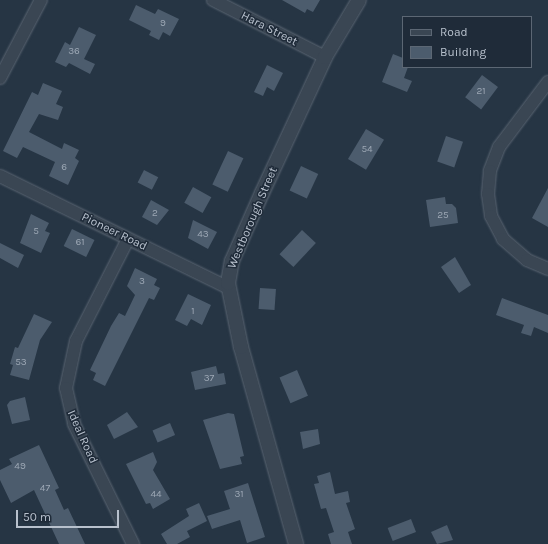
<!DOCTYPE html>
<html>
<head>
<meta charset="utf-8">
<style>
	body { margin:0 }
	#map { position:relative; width:548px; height:544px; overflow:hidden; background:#263544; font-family:Karla,sans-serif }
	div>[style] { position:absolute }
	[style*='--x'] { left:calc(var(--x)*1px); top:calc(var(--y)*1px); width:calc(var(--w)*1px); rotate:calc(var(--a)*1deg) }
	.building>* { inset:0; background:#4c5c6d; transform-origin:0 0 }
	.roads { filter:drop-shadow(0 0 1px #596471) drop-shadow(0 0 1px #596471) }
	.minor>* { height:12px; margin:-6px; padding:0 6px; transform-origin:6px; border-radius:6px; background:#3a4653 }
	.tertiary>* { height:14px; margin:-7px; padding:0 7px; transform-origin:7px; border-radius:7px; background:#3a4653 }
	span { translate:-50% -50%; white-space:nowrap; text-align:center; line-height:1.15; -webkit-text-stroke:3px #1f2b39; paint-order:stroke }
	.number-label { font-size:10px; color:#9da8b5 }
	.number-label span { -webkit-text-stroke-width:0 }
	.street-label { font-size:12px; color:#b8c1cd }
	.legend { position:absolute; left:402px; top:16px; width:130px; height:52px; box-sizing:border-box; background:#1f2b39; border:1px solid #5c6774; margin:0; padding:5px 7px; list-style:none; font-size:12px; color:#b8c1cd }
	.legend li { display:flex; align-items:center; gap:8px; height:20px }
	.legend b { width:20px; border:1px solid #5c6774 }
	.scale { position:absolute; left:16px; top:510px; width:103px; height:18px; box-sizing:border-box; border:2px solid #b8c1cd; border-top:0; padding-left:5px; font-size:12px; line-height:14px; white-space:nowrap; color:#b8c1cd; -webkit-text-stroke:3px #1f2b39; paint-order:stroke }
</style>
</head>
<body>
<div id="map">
	<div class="building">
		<div style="clip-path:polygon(282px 0,320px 0,313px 12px,307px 9px,305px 13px)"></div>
		<div style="clip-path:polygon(136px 5px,155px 14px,158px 9px,179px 19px,170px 36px,163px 32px,159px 40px,149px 35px,151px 31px,129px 20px)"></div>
		<div style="clip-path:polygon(79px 27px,96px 35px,84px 59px,95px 64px,90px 74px,69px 63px,66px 67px,55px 62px,65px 42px,70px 45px)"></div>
		<div style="clip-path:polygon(393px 54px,403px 58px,403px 67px,408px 67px,404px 78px,412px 81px,407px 92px,382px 82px)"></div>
		<div style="clip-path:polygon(267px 65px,283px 73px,274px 91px,267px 87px,263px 96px,254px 92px)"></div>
		<div style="left:482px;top:75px;width:20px;height:28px;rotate:37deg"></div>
		<div style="clip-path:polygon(43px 83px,62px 91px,56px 104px,63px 107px,58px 120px,39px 114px,29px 132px,62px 149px,64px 143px,79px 150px,75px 158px,79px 161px,68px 185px,49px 176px,55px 162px,23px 147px,17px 158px,3px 151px,32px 92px,38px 95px)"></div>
		<div style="left:366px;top:129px;width:21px;height:35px;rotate:31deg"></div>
		<div style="left:446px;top:136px;width:18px;height:27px;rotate:19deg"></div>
		<div style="left:228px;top:151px;width:17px;height:37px;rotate:25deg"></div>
		<div style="left:301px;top:166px;width:19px;height:27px;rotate:25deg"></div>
		<div style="left:144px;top:170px;width:16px;height:14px;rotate:27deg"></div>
		<div style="left:193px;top:187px;width:21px;height:18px;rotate:29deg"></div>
		<div style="clip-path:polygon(548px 188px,548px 227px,532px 218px)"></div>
		<div style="clip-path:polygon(445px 197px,446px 204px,452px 204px,456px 208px,458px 223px,430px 227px,426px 200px)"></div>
		<div style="clip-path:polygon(151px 200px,169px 210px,157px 225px,142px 217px)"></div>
		<div style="clip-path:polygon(31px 214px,49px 223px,45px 231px,50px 233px,41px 253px,20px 243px)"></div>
		<div style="clip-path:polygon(193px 220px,217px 232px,208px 249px,188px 238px)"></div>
		<div style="left:72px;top:229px;width:25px;height:19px;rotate:26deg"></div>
		<div style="left:302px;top:230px;width:19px;height:33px;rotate:43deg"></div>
		<div style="clip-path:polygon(0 243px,24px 255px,18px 268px,0 258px)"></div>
		<div style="clip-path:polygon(455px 257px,471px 285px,459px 293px,441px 267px)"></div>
		<div style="clip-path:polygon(135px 268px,157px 279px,154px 285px,160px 288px,154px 300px,149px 298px,105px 386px,93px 380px,96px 373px,90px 370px,111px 326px,119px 313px,125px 316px,135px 295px,127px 286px)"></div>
		<div style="left:260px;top:288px;width:16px;height:21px;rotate:4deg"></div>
		<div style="clip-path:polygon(188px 294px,211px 305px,202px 325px,191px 319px,187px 326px,175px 320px)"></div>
		<div style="clip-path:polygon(502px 298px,548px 315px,548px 333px,534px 327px,531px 336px,521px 333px,524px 325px,496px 315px)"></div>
		<div style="clip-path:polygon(34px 314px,52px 322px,40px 340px,29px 380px,10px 375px,13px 365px,10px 364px,15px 347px,18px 348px)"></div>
		<div style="clip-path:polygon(216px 366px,218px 374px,224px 373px,226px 384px,195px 390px,191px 372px)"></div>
		<div style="left:297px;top:370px;width:28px;height:19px;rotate:67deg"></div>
		<div style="clip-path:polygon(25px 397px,30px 420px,12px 424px,7px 405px,10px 401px)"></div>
		<div style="clip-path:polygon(127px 412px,138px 427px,114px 439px,107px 425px)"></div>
		<div style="clip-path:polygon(228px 413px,234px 414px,244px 456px,240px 457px,242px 464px,220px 469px,203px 420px)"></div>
		<div style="left:170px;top:423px;width:13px;height:19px;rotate:67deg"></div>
		<div style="clip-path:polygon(318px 429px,320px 444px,303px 449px,300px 432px)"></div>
		<div style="clip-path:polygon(39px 445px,59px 488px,55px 490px,64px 510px,68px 508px,85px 544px,59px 544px,34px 490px,11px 503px,0 480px,0 470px,12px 464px,9px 459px)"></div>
		<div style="clip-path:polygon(153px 452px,157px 462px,153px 470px,170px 499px,153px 509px,150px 503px,146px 504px,126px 464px)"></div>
		<div style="clip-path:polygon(330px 472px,335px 494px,348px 491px,350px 502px,346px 503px,355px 529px,348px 532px,352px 544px,331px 544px,328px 534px,334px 532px,326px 508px,321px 509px,314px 484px,319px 483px,317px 476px)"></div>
		<div style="clip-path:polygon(248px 483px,265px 537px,247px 543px,240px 520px,212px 529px,207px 516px,230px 509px,224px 491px)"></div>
		<div style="clip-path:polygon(199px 503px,207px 521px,187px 531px,190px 537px,177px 544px,167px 544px,161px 534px,189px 516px,186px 509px)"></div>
		<div style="left:411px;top:519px;width:14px;height:25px;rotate:69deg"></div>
		<div style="clip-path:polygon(447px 525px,453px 540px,437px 544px,431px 532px)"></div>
	</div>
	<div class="roads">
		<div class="minor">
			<div style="--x:213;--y:0;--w:126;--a:27"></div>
			<div style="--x:0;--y:78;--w:88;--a:-62.3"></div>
			<div style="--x:548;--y:82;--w:81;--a:127"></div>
			<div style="--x:499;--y:147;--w:26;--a:111"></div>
			<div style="--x:490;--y:171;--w:23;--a:95"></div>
			<div style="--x:488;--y:194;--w:22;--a:82"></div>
			<div style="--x:491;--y:216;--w:26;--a:62"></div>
			<div style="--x:503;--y:239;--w:32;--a:41"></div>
			<div style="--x:527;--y:260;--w:23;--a:23"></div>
			<div style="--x:0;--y:176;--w:255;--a:26.1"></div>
			<div style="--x:128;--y:239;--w:114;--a:117"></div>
			<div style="--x:76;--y:341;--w:48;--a:102"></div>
			<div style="--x:66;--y:388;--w:37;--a:77"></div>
			<div style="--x:74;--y:424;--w:134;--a:63.8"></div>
		</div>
		<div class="tertiary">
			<div style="--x:296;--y:544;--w:205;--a:-105.6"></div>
			<div style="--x:241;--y:347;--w:65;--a:-101.5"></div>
			<div style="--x:228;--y:283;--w:22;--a:-80"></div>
			<div style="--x:232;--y:261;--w:74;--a:-66.2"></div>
			<div style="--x:262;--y:193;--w:150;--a:-65.1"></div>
			<div style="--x:325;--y:57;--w:66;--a:-59.2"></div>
		</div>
	</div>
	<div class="number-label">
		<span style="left:163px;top:24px">9</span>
		<span style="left:74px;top:52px">36</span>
		<span style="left:481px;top:92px">21</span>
		<span style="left:367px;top:150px">54</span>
		<span style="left:64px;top:168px">6</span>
		<span style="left:155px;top:214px">2</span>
		<span style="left:443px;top:216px">25</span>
		<span style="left:36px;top:232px">5</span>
		<span style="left:203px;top:235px">43</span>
		<span style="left:80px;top:243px">61</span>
		<span style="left:142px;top:282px">3</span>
		<span style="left:193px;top:312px">1</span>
		<span style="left:21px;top:363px">53</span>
		<span style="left:209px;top:379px">37</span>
		<span style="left:20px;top:467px">49</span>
		<span style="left:45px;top:489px">47</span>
		<span style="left:156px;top:495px">44</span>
		<span style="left:239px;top:495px">31</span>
	</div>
	<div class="street-label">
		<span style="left:269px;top:29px;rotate:27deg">Hara Street</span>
		<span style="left:253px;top:218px;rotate:-67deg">Westborough Street</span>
		<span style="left:114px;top:232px;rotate:26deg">Pioneer Road</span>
		<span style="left:82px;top:437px;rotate:66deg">Ideal Road</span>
	</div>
	<ul class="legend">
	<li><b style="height:5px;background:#3a4653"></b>Road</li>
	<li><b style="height:11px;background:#4c5c6d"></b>Building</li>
	</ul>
	<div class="scale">50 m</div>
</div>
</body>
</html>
